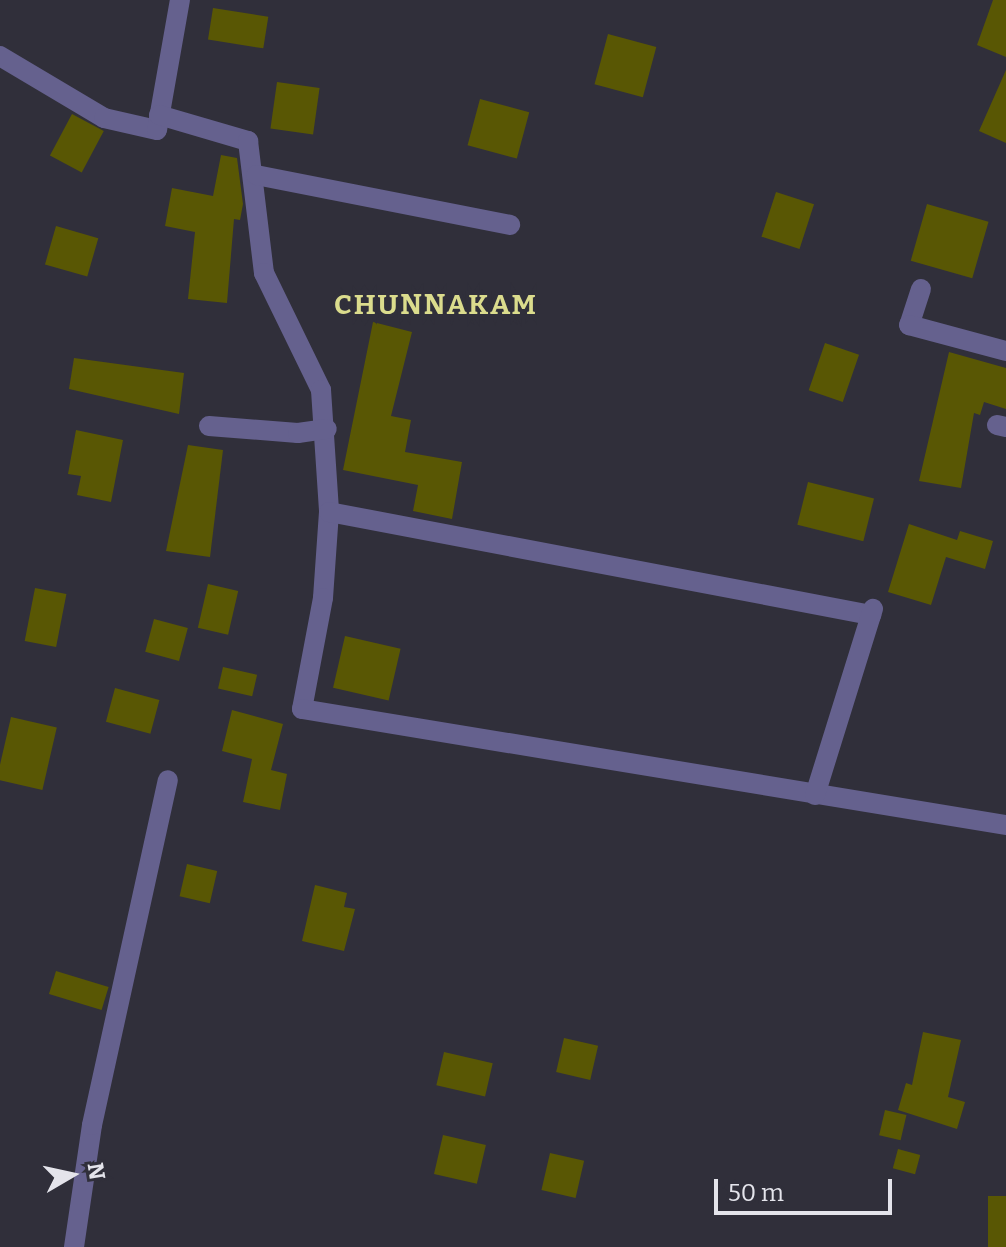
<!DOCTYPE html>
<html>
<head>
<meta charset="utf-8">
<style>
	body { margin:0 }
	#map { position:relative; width:1006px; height:1247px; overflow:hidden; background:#302f3a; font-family:Bitter,serif }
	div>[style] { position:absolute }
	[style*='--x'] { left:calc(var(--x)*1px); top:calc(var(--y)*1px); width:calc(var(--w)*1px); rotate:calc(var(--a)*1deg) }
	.building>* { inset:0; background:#595704; transform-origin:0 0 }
	.minor>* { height:20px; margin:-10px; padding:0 10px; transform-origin:10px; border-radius:10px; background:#65618e }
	span { translate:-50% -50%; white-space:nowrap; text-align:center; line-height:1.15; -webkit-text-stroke:8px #302f3a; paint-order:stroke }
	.district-label { font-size:28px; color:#dbdc8d; font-weight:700; letter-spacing:2px }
	.north { position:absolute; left:32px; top:1135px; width:80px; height:80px; -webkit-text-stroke:6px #302f3a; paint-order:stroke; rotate:81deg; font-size:22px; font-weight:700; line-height:32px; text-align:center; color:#e4e4eb }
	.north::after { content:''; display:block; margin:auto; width:28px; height:36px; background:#e4e4eb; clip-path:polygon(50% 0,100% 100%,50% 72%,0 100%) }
	.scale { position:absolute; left:714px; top:1179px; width:178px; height:36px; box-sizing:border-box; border:4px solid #e4e4eb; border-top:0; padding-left:10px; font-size:24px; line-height:28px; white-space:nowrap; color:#e4e4eb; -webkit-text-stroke:6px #302f3a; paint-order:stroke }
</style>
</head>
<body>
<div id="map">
	<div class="building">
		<div style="clip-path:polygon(993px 0,1006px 0,1006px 57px,977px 45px)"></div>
		<div style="left:213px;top:8px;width:56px;height:32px;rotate:9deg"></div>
		<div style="left:608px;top:34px;width:50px;height:52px;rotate:15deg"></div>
		<div style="clip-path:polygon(1006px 70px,1006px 143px,979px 131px)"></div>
		<div style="left:277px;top:82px;width:43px;height:47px;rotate:8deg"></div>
		<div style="left:480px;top:99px;width:51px;height:48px;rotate:15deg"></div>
		<div style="left:72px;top:114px;width:36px;height:47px;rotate:28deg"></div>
		<div style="clip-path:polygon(221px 155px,237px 158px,243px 204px,240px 220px,234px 219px,227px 303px,188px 299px,195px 232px,165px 226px,172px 188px,213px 196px)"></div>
		<div style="left:776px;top:192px;width:40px;height:47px;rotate:18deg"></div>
		<div style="left:927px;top:204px;width:64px;height:59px;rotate:16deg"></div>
		<div style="left:56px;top:226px;width:44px;height:40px;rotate:16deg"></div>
		<div style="clip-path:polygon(373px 322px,412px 332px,391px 416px,411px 420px,405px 452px,462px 462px,452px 519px,413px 511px,418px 485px,343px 470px)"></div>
		<div style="left:825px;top:343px;width:36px;height:50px;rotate:19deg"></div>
		<div style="clip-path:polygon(949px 352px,1006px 368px,1006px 409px,984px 402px,980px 415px,974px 413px,961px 488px,919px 481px)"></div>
		<div style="clip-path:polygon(74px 358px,184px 373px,179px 414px,69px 389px)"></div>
		<div style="clip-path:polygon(76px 430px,123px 440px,111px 502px,77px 495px,81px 476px,68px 474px)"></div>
		<div style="clip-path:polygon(188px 445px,223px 450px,210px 557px,166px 551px)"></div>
		<div style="left:808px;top:482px;width:68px;height:44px;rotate:14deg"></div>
		<div style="clip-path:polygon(909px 524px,957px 540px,960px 531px,993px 541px,985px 569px,946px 557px,931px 605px,888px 592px)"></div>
		<div style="left:208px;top:584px;width:31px;height:45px;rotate:13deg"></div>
		<div style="left:35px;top:588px;width:32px;height:54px;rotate:11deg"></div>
		<div style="left:154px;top:619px;width:35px;height:34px;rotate:15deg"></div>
		<div style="left:345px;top:636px;width:57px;height:53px;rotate:13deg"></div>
		<div style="left:223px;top:667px;width:35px;height:22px;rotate:13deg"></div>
		<div style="left:115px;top:688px;width:46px;height:35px;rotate:15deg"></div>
		<div style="clip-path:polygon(232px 710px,283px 724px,271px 770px,287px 774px,280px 810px,243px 802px,252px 759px,222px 751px)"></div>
		<div style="left:11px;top:717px;width:47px;height:64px;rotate:13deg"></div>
		<div style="left:187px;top:864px;width:31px;height:33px;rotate:13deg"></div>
		<div style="clip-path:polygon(315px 885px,347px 893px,344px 907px,355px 909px,344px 951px,302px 941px)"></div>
		<div style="left:56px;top:971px;width:55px;height:24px;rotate:17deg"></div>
		<div style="clip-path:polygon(923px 1032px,961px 1040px,948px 1097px,965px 1102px,957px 1129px,898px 1110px,906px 1083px,912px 1085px)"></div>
		<div style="left:564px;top:1038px;width:35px;height:35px;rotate:13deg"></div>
		<div style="left:444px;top:1052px;width:50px;height:34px;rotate:13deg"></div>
		<div style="left:885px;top:1110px;width:22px;height:26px;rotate:13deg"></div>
		<div style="left:443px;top:1135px;width:44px;height:40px;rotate:13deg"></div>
		<div style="left:898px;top:1149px;width:23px;height:20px;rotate:15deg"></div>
		<div style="left:550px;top:1153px;width:35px;height:38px;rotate:13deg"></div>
		<div style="left:988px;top:1196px;width:18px;height:51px"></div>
	</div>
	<div class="minor">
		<div style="--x:0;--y:56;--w:121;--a:30.8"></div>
		<div style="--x:104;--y:118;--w:54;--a:12.8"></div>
		<div style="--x:157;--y:130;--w:132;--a:-80"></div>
		<div style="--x:159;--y:115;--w:93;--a:16.3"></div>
		<div style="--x:248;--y:141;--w:133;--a:83.1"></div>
		<div style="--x:264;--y:273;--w:130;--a:64"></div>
		<div style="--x:321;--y:390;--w:122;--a:86.2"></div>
		<div style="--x:329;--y:512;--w:86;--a:94"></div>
		<div style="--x:323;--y:598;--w:113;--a:100.7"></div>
		<div style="--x:302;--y:709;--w:713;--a:9.36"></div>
		<div style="--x:256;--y:175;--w:259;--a:11.1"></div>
		<div style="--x:921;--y:289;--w:38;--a:108"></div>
		<div style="--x:909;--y:325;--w:100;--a:15"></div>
		<div style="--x:997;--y:425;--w:9;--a:13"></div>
		<div style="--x:209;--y:426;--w:89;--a:4.5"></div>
		<div style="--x:298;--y:433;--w:29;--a:-8"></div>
		<div style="--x:329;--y:512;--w:552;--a:10.76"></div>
		<div style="--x:815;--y:795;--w:195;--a:-72.7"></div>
		<div style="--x:74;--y:1247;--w:123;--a:-81.6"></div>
		<div style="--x:92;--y:1125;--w:353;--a:-77.6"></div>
	</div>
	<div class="district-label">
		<span style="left:436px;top:305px">CHUNNAKAM</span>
	</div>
	<div class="north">N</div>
	<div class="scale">50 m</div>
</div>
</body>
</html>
